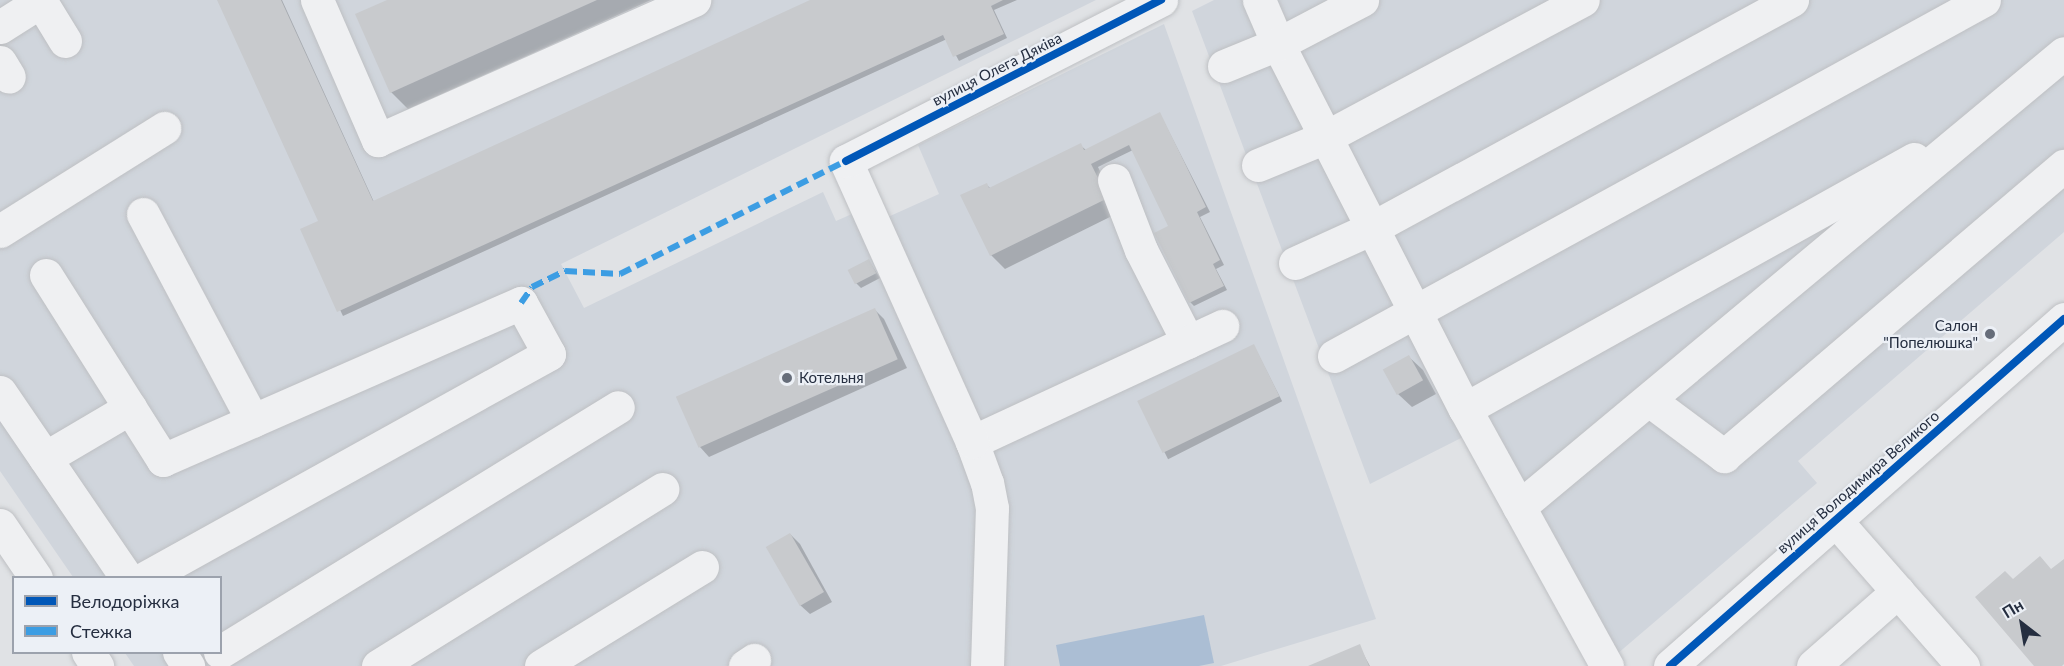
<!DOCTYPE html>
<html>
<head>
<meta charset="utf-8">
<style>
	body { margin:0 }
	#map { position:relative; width:2064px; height:666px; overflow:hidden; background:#e0e2e5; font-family:Lato,sans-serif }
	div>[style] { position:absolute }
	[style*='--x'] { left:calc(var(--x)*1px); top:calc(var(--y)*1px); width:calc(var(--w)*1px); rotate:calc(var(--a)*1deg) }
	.built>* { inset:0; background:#d0d5dc }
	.water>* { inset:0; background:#abbed4 }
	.shadow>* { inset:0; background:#0003; transform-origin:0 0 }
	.building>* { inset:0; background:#c8cacd; transform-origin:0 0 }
	.roads { filter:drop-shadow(0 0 2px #bec0c3) drop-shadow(0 0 2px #bec0c3) }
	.minor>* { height:33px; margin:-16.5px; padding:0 16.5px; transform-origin:16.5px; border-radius:16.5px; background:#eff0f2 }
	.quiet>* { height:6px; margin-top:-3px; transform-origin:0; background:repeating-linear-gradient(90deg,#3c9de3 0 12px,transparent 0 18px) }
	.cycleway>* { height:8px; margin:-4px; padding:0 4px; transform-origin:4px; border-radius:4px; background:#0057b8 }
	.dots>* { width:16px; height:16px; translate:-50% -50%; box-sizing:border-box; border:3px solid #ecf0f6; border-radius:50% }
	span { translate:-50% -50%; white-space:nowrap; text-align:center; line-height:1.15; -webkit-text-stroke:4.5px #ecf0f6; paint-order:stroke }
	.street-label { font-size:15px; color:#252e40 }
	.poi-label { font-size:15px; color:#252e40 }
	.right { translate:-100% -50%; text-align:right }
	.left { translate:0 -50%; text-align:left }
	.legend { position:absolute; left:12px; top:576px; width:210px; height:78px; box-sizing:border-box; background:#ecf0f6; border:2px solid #9ca2ad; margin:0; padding:8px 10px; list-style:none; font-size:18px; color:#252e40 }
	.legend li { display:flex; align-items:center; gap:12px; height:30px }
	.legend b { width:30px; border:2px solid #9ca2ad }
	.north { position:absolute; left:1992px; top:594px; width:60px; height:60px; -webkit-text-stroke:4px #ecf0f6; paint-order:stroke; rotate:329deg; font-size:16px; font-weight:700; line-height:24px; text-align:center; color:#252e40 }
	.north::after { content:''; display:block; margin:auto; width:21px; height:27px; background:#252e40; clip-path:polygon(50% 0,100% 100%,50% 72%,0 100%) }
</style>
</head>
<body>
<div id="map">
	<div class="built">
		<div style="clip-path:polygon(0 0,1096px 0,561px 264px,584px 308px,823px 192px,836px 221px,852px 214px,859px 230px,939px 194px,918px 145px,1164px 24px,1376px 619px,1221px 666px,134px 666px,125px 653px,220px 652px,220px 578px,73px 577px,0 471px)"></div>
		<div style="clip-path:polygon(1214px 0,2064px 0,2064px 232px,1798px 461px,1817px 483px,1603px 666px,1467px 435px,1370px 484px,1192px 11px)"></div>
	</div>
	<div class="water">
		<div style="clip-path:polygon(1204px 615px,1214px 663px,1199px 666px,1060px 666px,1056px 645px)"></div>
	</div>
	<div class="shadow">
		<div style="clip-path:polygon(218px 0,282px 0,374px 202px,813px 0,1017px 0,994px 10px,1007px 38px,959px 61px,947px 39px,343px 316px,302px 230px,320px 222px)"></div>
		<div style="clip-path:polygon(391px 0,651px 0,408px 109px,391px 92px)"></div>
		<div style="clip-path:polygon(1160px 114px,1210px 212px,1200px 217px,1224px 265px,1216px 269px,1227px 290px,1194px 306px,1190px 302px,1170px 226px,1133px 150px,1098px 167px,1120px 212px,1005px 269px,991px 255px,986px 184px,991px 189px,1080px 145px,1086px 150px)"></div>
		<div style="clip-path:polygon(869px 261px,880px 278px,861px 288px,856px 283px)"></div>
		<div style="clip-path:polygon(875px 310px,884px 319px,907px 368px,709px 457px,700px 447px,678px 398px)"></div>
		<div style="left:1254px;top:346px;width:62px;height:128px;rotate:63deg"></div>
		<div style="clip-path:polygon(1409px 357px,1423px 370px,1436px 394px,1412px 407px,1398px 394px,1385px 370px)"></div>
		<div style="clip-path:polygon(790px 534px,800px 544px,832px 602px,810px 614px,800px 605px)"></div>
		<div style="clip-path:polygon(1359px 646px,1370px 666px,1312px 666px)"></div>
	</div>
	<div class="building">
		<div style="clip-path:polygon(217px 0,281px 0,373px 201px,810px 0,1003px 0,991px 6px,1004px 34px,953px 57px,943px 35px,337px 312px,300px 229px,318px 221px)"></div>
		<div style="clip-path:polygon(387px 0,597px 0,390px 93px,355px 14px)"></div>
		<div style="clip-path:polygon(1160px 112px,1206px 207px,1197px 212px,1220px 260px,1213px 264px,1224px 286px,1189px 303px,1154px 233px,1168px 226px,1129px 145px,1091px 164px,1108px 198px,990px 256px,960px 195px,987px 183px,989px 188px,1081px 143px,1084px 150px)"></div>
		<div style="left:869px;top:259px;width:16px;height:24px;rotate:63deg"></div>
		<div style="left:875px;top:308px;width:56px;height:218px;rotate:66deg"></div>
		<div style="left:1254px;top:344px;width:58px;height:130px;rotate:64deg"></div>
		<div style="left:1409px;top:355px;width:29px;height:30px;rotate:61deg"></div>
		<div style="left:790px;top:533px;width:68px;height:28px;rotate:60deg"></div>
		<div style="clip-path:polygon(2040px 556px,2051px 569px,2064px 559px,2064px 664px,2062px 666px,2034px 666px,1975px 597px,2005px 571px,2013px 579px)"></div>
		<div style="clip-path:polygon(1360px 644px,1369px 666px,1308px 666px)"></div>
	</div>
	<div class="roads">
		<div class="minor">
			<div style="--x:40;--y:0;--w:48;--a:58.6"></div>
			<div style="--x:317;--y:0;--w:153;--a:66.5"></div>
			<div style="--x:378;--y:140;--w:346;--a:-23.9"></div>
			<div style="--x:1259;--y:0;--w:48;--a:66.6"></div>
			<div style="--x:1278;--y:44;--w:410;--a:62.9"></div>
			<div style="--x:1465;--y:409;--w:294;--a:61.1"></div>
			<div style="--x:0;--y:27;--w:49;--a:-32.4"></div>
			<div style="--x:0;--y:62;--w:17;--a:59"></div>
			<div style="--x:1224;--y:66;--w:58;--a:-22.2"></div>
			<div style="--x:1278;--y:44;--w:95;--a:-27.6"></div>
			<div style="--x:1258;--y:165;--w:74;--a:-22.4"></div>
			<div style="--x:1326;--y:137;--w:291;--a:-28.1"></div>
			<div style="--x:1114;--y:180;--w:75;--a:68.9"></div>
			<div style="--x:1141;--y:250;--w:103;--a:62.9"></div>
			<div style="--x:143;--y:214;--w:234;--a:62"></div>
			<div style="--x:0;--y:231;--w:194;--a:-32.1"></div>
			<div style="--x:1295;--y:263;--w:85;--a:-24.4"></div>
			<div style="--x:1372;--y:228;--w:478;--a:-28.5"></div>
			<div style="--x:46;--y:275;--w:219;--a:57.7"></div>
			<div style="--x:163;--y:460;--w:391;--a:-23.7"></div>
			<div style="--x:521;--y:303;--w:58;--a:61.2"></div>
			<div style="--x:549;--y:354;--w:462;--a:151"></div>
			<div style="--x:1334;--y:356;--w:741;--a:-28.71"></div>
			<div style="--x:0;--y:392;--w:225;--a:55.7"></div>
			<div style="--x:1649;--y:400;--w:94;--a:36.7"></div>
			<div style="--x:1724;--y:456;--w:447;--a:-40.5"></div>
			<div style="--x:1465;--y:409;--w:514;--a:-29.11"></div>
			<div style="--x:972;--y:442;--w:276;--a:-24.9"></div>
			<div style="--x:45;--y:458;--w:99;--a:-30.5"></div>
			<div style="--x:1519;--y:507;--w:709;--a:-39.8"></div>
			<div style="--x:1836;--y:521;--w:193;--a:48.8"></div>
			<div style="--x:0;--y:525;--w:64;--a:55.8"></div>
			<div style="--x:88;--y:652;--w:17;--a:57"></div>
			<div style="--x:179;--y:652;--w:17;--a:57"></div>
			<div style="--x:220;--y:652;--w:467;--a:-31.6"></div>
			<div style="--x:378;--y:666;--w:335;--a:-31.9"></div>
			<div style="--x:541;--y:666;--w:189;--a:-31.6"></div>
			<div style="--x:745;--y:666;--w:11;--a:-34"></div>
			<div style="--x:987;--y:666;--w:158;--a:-88.2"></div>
			<div style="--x:992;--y:508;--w:25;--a:-101"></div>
			<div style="--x:987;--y:483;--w:44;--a:-110.1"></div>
			<div style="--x:972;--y:442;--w:308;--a:-114.2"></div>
			<div style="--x:846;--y:161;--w:354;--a:-27.1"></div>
			<div style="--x:1670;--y:666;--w:525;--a:-41.37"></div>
			<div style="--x:1813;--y:666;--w:113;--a:-41.4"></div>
		</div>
	</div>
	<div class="quiet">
		<div style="--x:521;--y:303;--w:19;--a:-55"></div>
		<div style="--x:532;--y:287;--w:37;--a:-26"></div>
		<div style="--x:565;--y:271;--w:55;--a:3.1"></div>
		<div style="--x:620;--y:274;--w:253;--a:-26.6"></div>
	</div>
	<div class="cycleway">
		<div style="--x:846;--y:161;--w:354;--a:-27.1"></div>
		<div style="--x:1670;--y:666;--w:525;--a:-41.37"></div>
	</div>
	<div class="dots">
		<div style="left:1990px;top:334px;background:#666d7a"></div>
		<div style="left:787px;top:378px;background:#666d7a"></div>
	</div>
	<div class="street-label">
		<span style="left:997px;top:69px;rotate:-27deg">вулиця Олега Дяківа</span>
		<span style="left:1858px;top:482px;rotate:-41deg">вулиця Володимира Великого</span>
	</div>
	<div class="poi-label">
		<span class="right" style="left:1978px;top:334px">Салон<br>"Попелюшка"</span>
		<span class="left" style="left:799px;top:378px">Котельня</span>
	</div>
	<ul class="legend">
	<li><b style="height:8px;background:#0057b8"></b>Велодоріжка</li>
	<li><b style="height:8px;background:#3c9de3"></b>Стежка</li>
	</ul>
	<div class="north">Пн</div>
</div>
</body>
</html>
